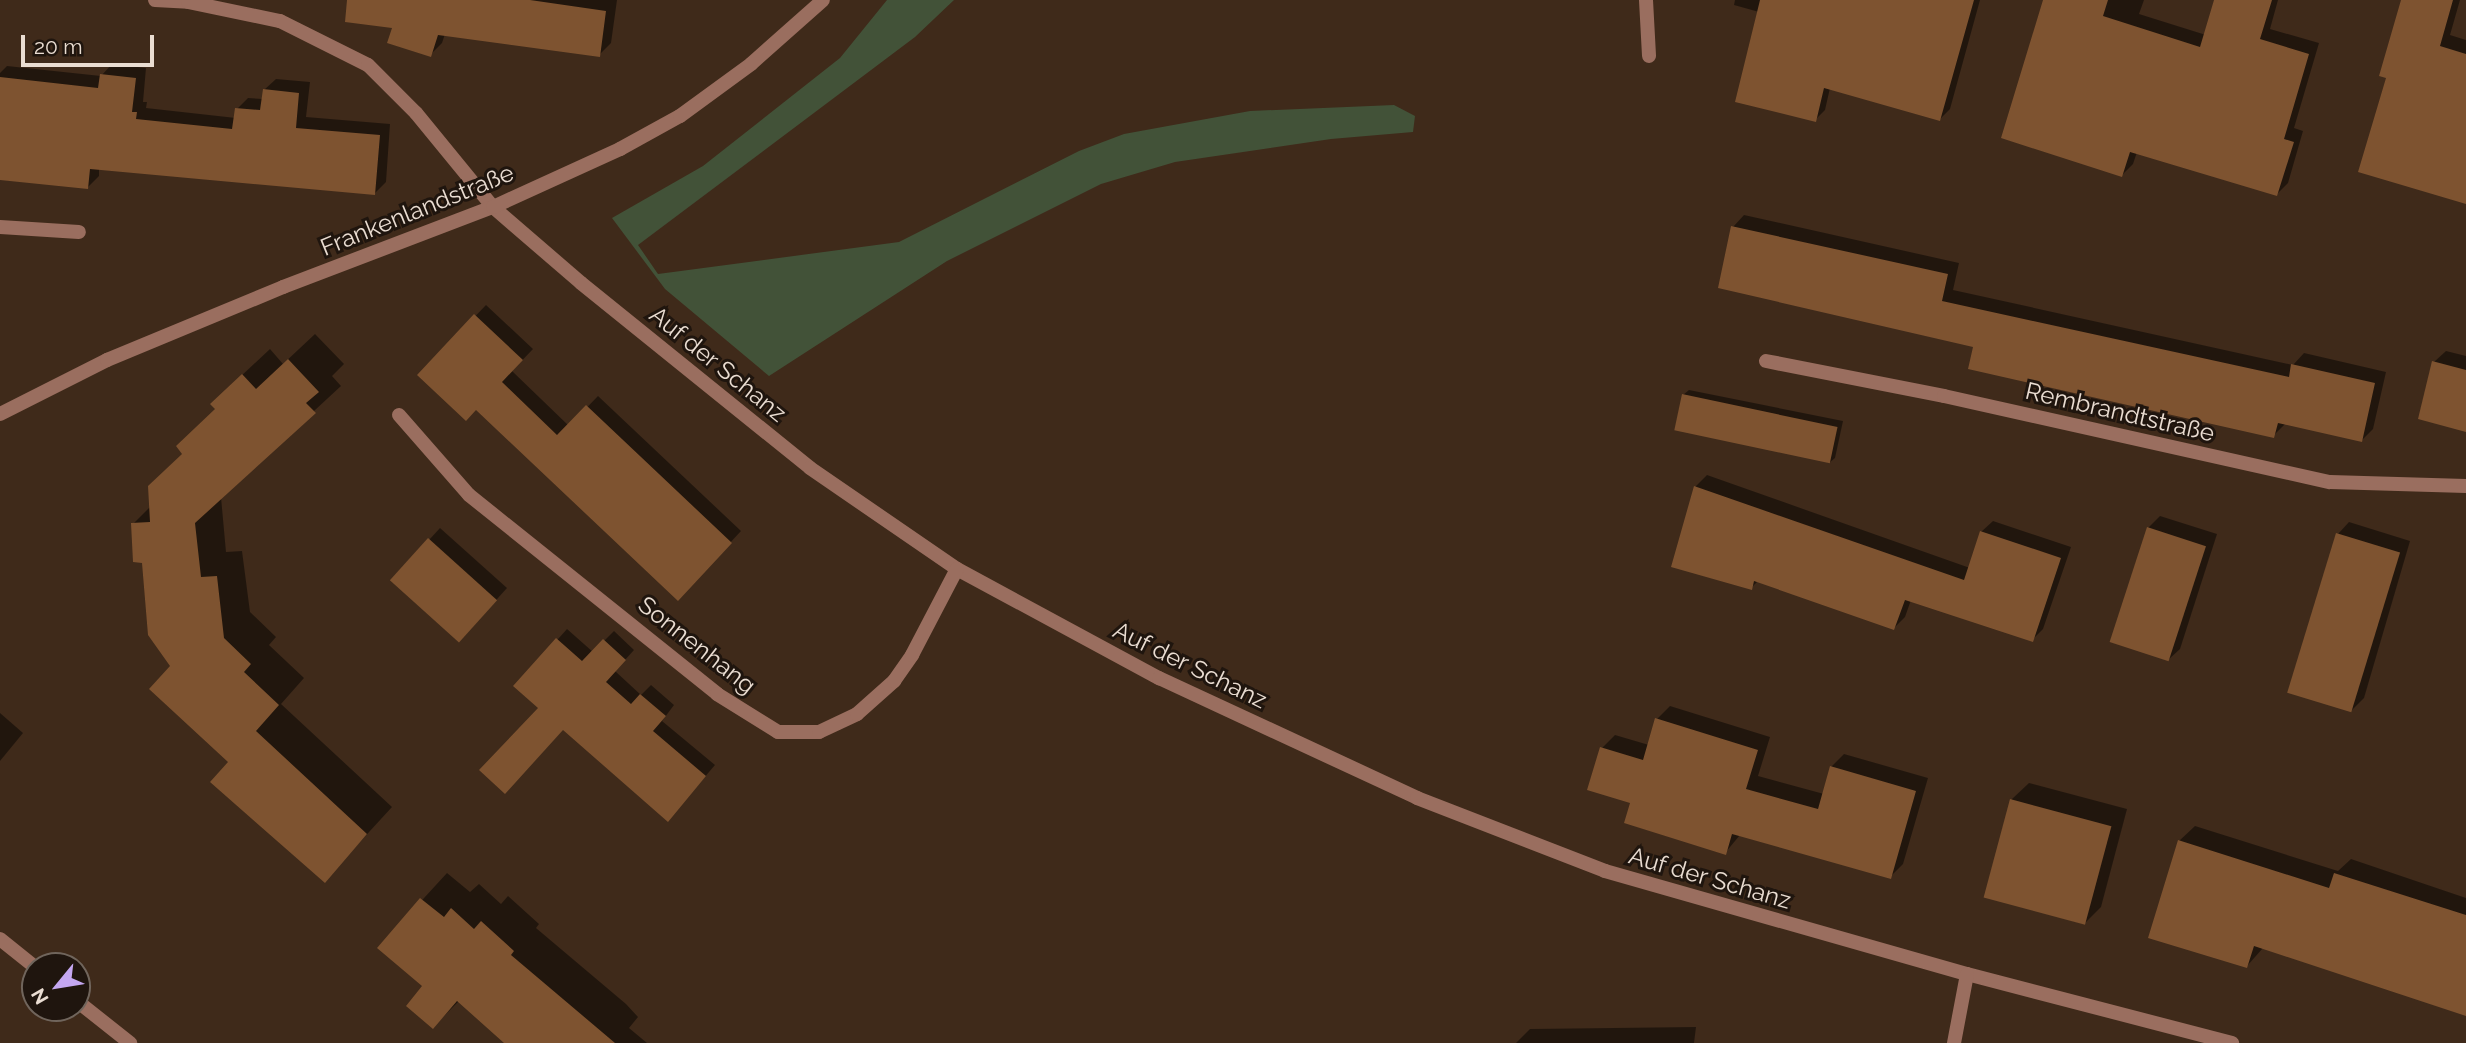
<!DOCTYPE html>
<html>
<head>
<meta charset="utf-8">
<style>
	body { margin:0 }
	#map { position:relative; width:2466px; height:1043px; overflow:hidden; background:#3f2a1a; font-family:Raleway,sans-serif }
	div>[style] { position:absolute }
	[style*='--x'] { left:calc(var(--x)*1px); top:calc(var(--y)*1px); width:calc(var(--w)*1px); rotate:calc(var(--a)*1deg) }
	.green>* { inset:0; background:#425238 }
	.shadow>* { inset:0; background:#0007 }
	.building>* { inset:0; background:#7e5330; transform-origin:0 0 }
	.service>* { height:14px; margin:-7px; padding:0 7px; transform-origin:7px; border-radius:7px; background:#9a6e5f }
	.minor>* { height:14px; margin:-7px; padding:0 7px; transform-origin:7px; border-radius:7px; background:#9a6e5f }
	.tertiary>* { height:14px; margin:-7px; padding:0 7px; transform-origin:7px; border-radius:7px; background:#9a6e5f }
	span { translate:-50% -50%; white-space:nowrap; text-align:center; line-height:1.15; -webkit-text-stroke:6px #1f150e; paint-order:stroke }
	.street-label { font-size:24px; color:#eaddd2 }
	.north { position:absolute; left:21px; top:952px; width:70px; height:70px; box-sizing:border-box; background:#1f150e; border:2px solid #70655c; border-radius:50%; rotate:240deg; font-size:19px; font-weight:700; line-height:28px; text-align:center; color:#eaddd2 }
	.north::after { content:''; display:block; margin:auto; width:24px; height:32px; background:#c4a7f1; clip-path:polygon(50% 0,100% 100%,50% 72%,0 100%) }
	.scale { position:absolute; left:21px; top:35px; width:133px; height:32px; box-sizing:border-box; border:4px solid #eaddd2; border-top:0; padding-left:9px; font-size:21px; line-height:24px; white-space:nowrap; color:#eaddd2; -webkit-text-stroke:5px #1f150e; paint-order:stroke }
</style>
</head>
<body>
<div id="map">
	<div class="green">
		<div style="clip-path:polygon(887px 0,954px 0,915px 37px,638px 245px,658px 274px,899px 242px,1079px 151px,1124px 134px,1250px 111px,1394px 105px,1415px 116px,1413px 132px,1331px 139px,1175px 162px,1101px 184px,947px 261px,769px 376px,665px 289px,612px 218px,703px 166px,840px 58px)"></div>
	</div>
	<div class="shadow">
		<div style="clip-path:polygon(403px 0,617px 0,611px 43px,599px 55px,445px 34px,442px 43px,430px 55px)"></div>
		<div style="clip-path:polygon(1735px 0,1980px 0,1950px 109px,1940px 119px,1830px 88px,1825px 110px,1815px 120px,1759px 12px,1734px 5px)"></div>
		<div style="clip-path:polygon(2045px 0,2144px 0,2139px 14px,2206px 35px,2216px 0,2278px 0,2270px 29px,2319px 43px,2294px 128px,2303px 131px,2288px 183px,2277px 194px,2137px 152px,2133px 164px,2122px 175px)"></div>
		<div style="clip-path:polygon(2403px 0,2460px 0,2450px 35px,2466px 40px,2466px 197px,2388px 77px)"></div>
		<div style="clip-path:polygon(112px 64px,146px 68px,143px 102px,147px 102px,146px 108px,236px 118px,237px 109px,248px 98px,263px 99px,264px 90px,276px 79px,310px 82px,306px 117px,390px 124px,386px 182px,375px 193px,99px 169px,99px 176px,88px 187px,0 178px,0 73px,7px 66px,101px 76px)"></div>
		<div style="clip-path:polygon(1744px 215px,1959px 263px,1953px 290px,2293px 365px,2304px 353px,2386px 372px,2373px 429px,2362px 440px,2286px 423px,2273px 436px,1975px 346px,1733px 227px)"></div>
		<div style="clip-path:polygon(486px 305px,533px 349px,512px 371px,569px 426px,598px 396px,741px 531px,688px 588px,476px 408px,419px 375px)"></div>
		<div style="clip-path:polygon(315px 334px,344px 364px,332px 376px,341px 386px,221px 497px,226px 552px,242px 551px,250px 612px,276px 637px,269px 645px,304px 678px,281px 704px,392px 807px,325px 880px,230px 762px,172px 666px,133px 524px,151px 506px,184px 453px,239px 378px,270px 349px,283px 364px)"></div>
		<div style="clip-path:polygon(2446px 351px,2466px 356px,2466px 430px,2434px 362px)"></div>
		<div style="clip-path:polygon(1689px 390px,1843px 421px,1835px 458px,1829px 463px,1683px 395px)"></div>
		<div style="clip-path:polygon(1707px 475px,1970px 568px,1981px 532px,1993px 521px,2071px 547px,2043px 629px,2032px 640px,1911px 600px,1905px 617px,1894px 628px,1759px 580px,1751px 588px,1673px 566px,1696px 486px)"></div>
		<div style="clip-path:polygon(2160px 516px,2217px 534px,2180px 649px,2168px 660px,2148px 528px)"></div>
		<div style="clip-path:polygon(2349px 522px,2410px 541px,2364px 698px,2352px 710px,2338px 534px)"></div>
		<div style="clip-path:polygon(440px 528px,507px 588px,470px 629px,429px 540px)"></div>
		<div style="clip-path:polygon(567px 629px,593px 652px,614px 631px,634px 650px,615px 671px,641px 695px,651px 685px,674px 705px,662px 721px,715px 765px,668px 820px,516px 686px)"></div>
		<div style="clip-path:polygon(1670px 706px,1770px 737px,1758px 776px,1824px 794px,1831px 767px,1844px 754px,1928px 778px,1903px 864px,1890px 877px,1740px 835px,1725px 853px,1632px 802px,1589px 789px,1602px 748px,1615px 735px,1649px 745px,1657px 719px)"></div>
		<div style="clip-path:polygon(0 713px,23px 733px,0 761px)"></div>
		<div style="clip-path:polygon(2029px 783px,2127px 809px,2101px 907px,2084px 924px,1986px 897px,2012px 799px)"></div>
		<div style="clip-path:polygon(2195px 826px,2338px 871px,2351px 859px,2466px 898px,2466px 1014px,2263px 948px,2247px 966px,2179px 841px)"></div>
		<div style="clip-path:polygon(447px 873px,470px 892px,479px 884px,501px 904px,508px 896px,539px 924px,536px 928px,626px 1004px,638px 1017px,629px 1028px,647px 1043px,516px 1043px,459px 1001px,433px 1027px,425px 986px,379px 947px)"></div>
		<div style="clip-path:polygon(1696px 1027px,1694px 1043px,1516px 1043px,1530px 1029px)"></div>
	</div>
	<div class="building">
		<div style="clip-path:polygon(347px 0,530px 0,606px 11px,600px 57px,438px 35px,431px 57px,387px 43px,392px 28px,345px 22px)"></div>
		<div style="clip-path:polygon(1760px 0,1974px 0,1940px 121px,1824px 88px,1816px 122px,1735px 102px)"></div>
		<div style="clip-path:polygon(2043px 0,2108px 0,2103px 16px,2200px 47px,2214px 0,2272px 0,2260px 39px,2309px 54px,2284px 139px,2294px 142px,2277px 196px,2130px 152px,2122px 177px,2001px 138px)"></div>
		<div style="clip-path:polygon(2401px 0,2453px 0,2440px 46px,2466px 54px,2466px 204px,2358px 172px,2386px 78px,2379px 76px)"></div>
		<div style="clip-path:polygon(100px 74px,136px 78px,132px 112px,137px 112px,136px 119px,232px 129px,235px 108px,260px 110px,263px 89px,299px 93px,296px 128px,380px 135px,375px 195px,90px 169px,88px 189px,0 180px,0 77px,98px 88px)"></div>
		<div style="clip-path:polygon(1731px 226px,1948px 274px,1942px 301px,2289px 377px,2291px 364px,2375px 383px,2362px 442px,2278px 423px,2274px 438px,1968px 369px,1973px 347px,1718px 288px)"></div>
		<div style="clip-path:polygon(474px 314px,523px 360px,502px 382px,557px 435px,586px 405px,732px 543px,678px 601px,476px 410px,466px 421px,417px 375px)"></div>
		<div style="clip-path:polygon(288px 359px,319px 392px,306px 403px,316px 413px,195px 523px,201px 577px,217px 576px,224px 638px,251px 664px,244px 672px,279px 705px,256px 731px,367px 834px,325px 883px,210px 782px,228px 762px,149px 689px,170px 666px,148px 635px,142px 563px,133px 562px,131px 523px,150px 522px,148px 486px,182px 454px,176px 446px,215px 409px,210px 404px,242px 374px,256px 389px)"></div>
		<div style="clip-path:polygon(2432px 361px,2466px 370px,2466px 432px,2418px 419px)"></div>
		<div style="left:1682px;top:394px;width:159px;height:37px;rotate:12deg"></div>
		<div style="clip-path:polygon(1694px 486px,1964px 580px,1980px 531px,2061px 558px,2033px 642px,1905px 600px,1894px 630px,1754px 581px,1752px 590px,1671px 567px)"></div>
		<div style="left:2147px;top:527px;width:62px;height:121px;rotate:18deg"></div>
		<div style="left:2336px;top:533px;width:67px;height:167px;rotate:17deg"></div>
		<div style="left:428px;top:538px;width:93px;height:57px;rotate:42deg"></div>
		<div style="clip-path:polygon(556px 638px,582px 661px,603px 639px,626px 660px,606px 682px,631px 704px,640px 694px,666px 716px,653px 731px,706px 776px,668px 822px,563px 730px,505px 794px,479px 770px,538px 708px,513px 686px)"></div>
		<div style="clip-path:polygon(1655px 718px,1758px 750px,1746px 789px,1818px 809px,1830px 766px,1916px 791px,1891px 879px,1732px 834px,1726px 855px,1624px 823px,1630px 803px,1587px 790px,1600px 747px,1643px 760px)"></div>
		<div style="left:2010px;top:799px;width:105px;height:102px;rotate:15deg"></div>
		<div style="clip-path:polygon(2178px 840px,2329px 888px,2334px 873px,2466px 915px,2466px 1016px,2254px 946px,2247px 968px,2148px 938px)"></div>
		<div style="clip-path:polygon(420px 898px,444px 917px,451px 908px,474px 929px,481px 921px,514px 951px,511px 955px,615px 1043px,504px 1043px,457px 1001px,433px 1029px,406px 1006px,422px 986px,377px 948px)"></div>
	</div>
	<div class="service">
		<div style="--x:0;--y:227;--w:79;--a:3.6"></div>
	</div>
	<div class="minor">
		<div style="--x:155;--y:0;--w:33;--a:3"></div>
		<div style="--x:188;--y:2;--w:94;--a:11.7"></div>
		<div style="--x:280;--y:21;--w:98;--a:26.6"></div>
		<div style="--x:368;--y:65;--w:68;--a:45"></div>
		<div style="--x:416;--y:113;--w:122;--a:50.7"></div>
		<div style="--x:493;--y:207;--w:116;--a:40.8"></div>
		<div style="--x:581;--y:283;--w:294;--a:38.9"></div>
		<div style="--x:810;--y:468;--w:178;--a:34.5"></div>
		<div style="--x:957;--y:569;--w:230;--a:28.4"></div>
		<div style="--x:1159;--y:678;--w:285;--a:24.9"></div>
		<div style="--x:1417;--y:798;--w:202;--a:21.2"></div>
		<div style="--x:1605;--y:871;--w:376;--a:15.9"></div>
		<div style="--x:1967;--y:974;--w:274;--a:14.6"></div>
		<div style="--x:1646;--y:0;--w:56;--a:86.9"></div>
		<div style="--x:1766;--y:361;--w:181;--a:11.1"></div>
		<div style="--x:1944;--y:396;--w:395;--a:12.6"></div>
		<div style="--x:2330;--y:482;--w:136;--a:1.7"></div>
		<div style="--x:399;--y:415;--w:106;--a:48.8"></div>
		<div style="--x:469;--y:495;--w:318;--a:38.7"></div>
		<div style="--x:717;--y:694;--w:72;--a:31.9"></div>
		<div style="--x:778;--y:732;--w:41;--a:0"></div>
		<div style="--x:819;--y:732;--w:42;--a:-25.3"></div>
		<div style="--x:857;--y:714;--w:50;--a:-41.7"></div>
		<div style="--x:894;--y:681;--w:32;--a:-55"></div>
		<div style="--x:912;--y:655;--w:97;--a:-62.4"></div>
		<div style="--x:1954;--y:1043;--w:70;--a:-79.3"></div>
	</div>
	<div class="tertiary">
		<div style="--x:0;--y:414;--w:120;--a:-26.8"></div>
		<div style="--x:107;--y:360;--w:191;--a:-22.5"></div>
		<div style="--x:283;--y:287;--w:225;--a:-20.9"></div>
		<div style="--x:493;--y:207;--w:140;--a:-24.5"></div>
		<div style="--x:620;--y:149;--w:68;--a:-28.8"></div>
		<div style="--x:680;--y:116;--w:88;--a:-36.2"></div>
		<div style="--x:751;--y:64;--w:96;--a:-41.6"></div>
		<div style="--x:0;--y:939;--w:45;--a:38.7"></div>
		<div style="--x:77;--y:1001;--w:68;--a:38.4"></div>
	</div>
	<div class="street-label">
		<span style="left:417px;top:210px;rotate:-22deg">Frankenlandstraße</span>
		<span style="left:718px;top:364px;rotate:39deg">Auf der Schanz</span>
		<span style="left:2120px;top:412px;rotate:13deg">Rembrandtstraße</span>
		<span style="left:697px;top:645px;rotate:38deg">Sonnenhang</span>
		<span style="left:1190px;top:665px;rotate:26deg">Auf der Schanz</span>
		<span style="left:1710px;top:878px;rotate:16deg">Auf der Schanz</span>
	</div>
	<div class="north">N</div>
	<div class="scale">20 m</div>
</div>
</body>
</html>
